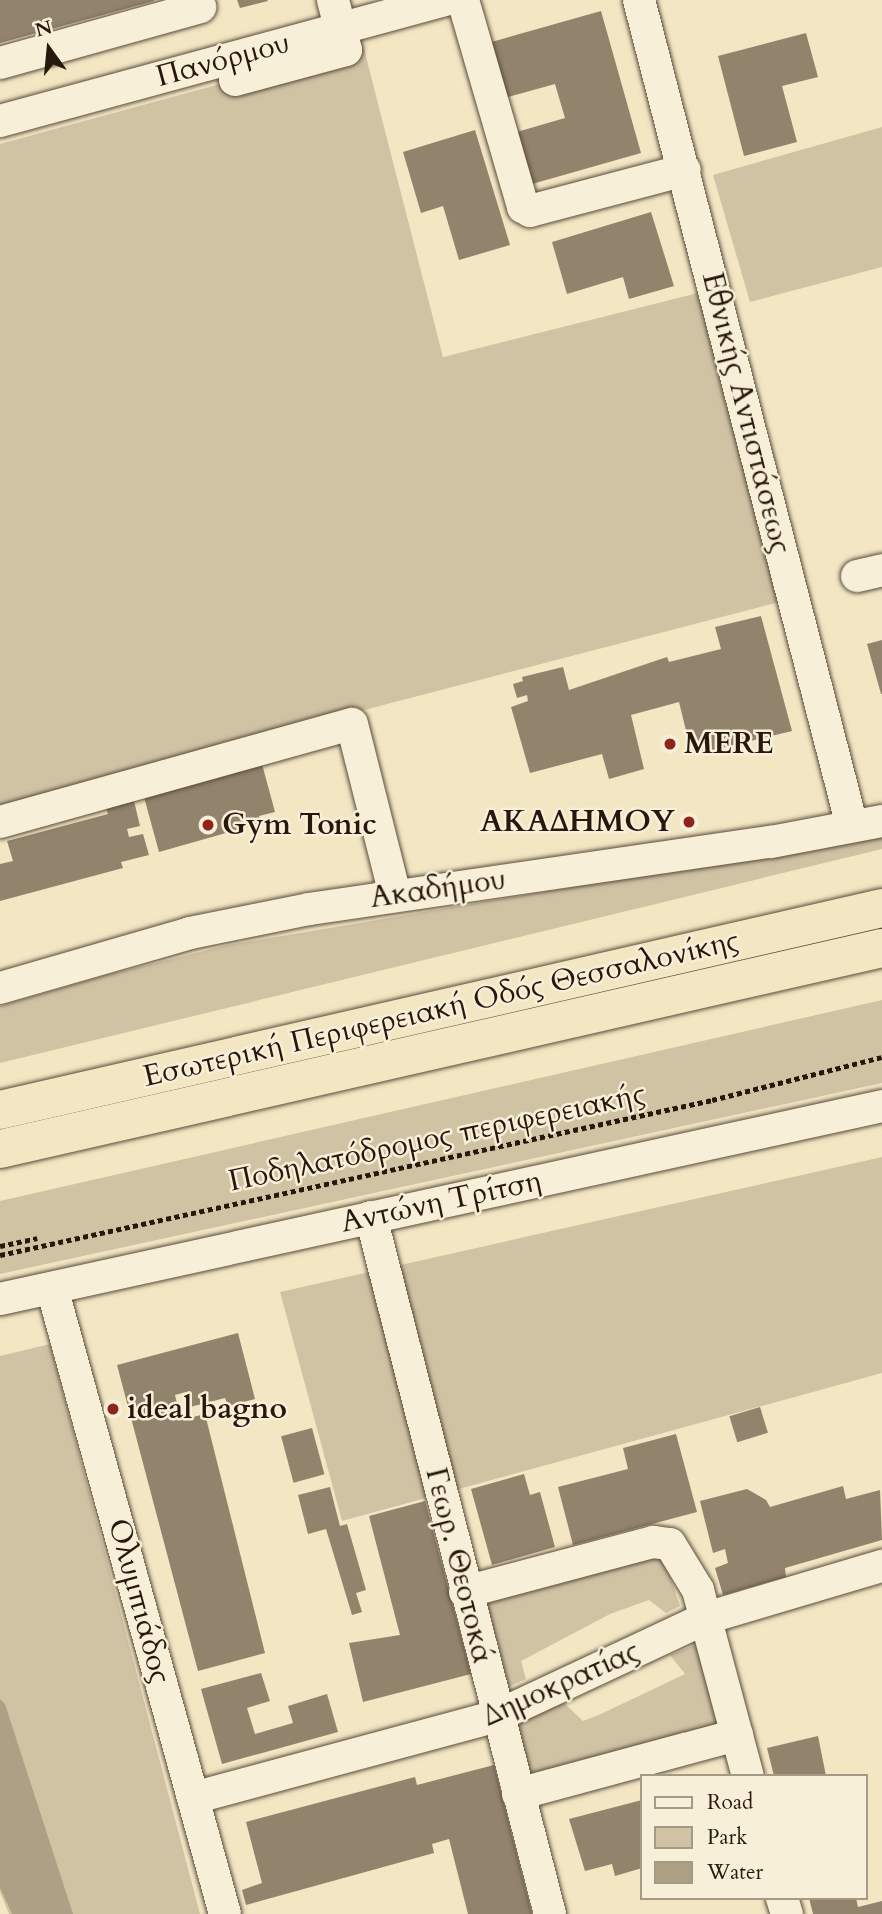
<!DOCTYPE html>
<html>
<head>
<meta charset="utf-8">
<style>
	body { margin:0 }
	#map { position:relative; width:882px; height:1914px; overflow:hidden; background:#f2e6c3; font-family:Cardo,serif }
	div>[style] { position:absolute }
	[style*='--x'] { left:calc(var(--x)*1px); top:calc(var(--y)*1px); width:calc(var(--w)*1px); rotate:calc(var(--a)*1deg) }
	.green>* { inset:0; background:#d0c3a4 }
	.water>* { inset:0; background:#ada085 }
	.building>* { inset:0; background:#91836c; transform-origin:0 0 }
	.path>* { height:4.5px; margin-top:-2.25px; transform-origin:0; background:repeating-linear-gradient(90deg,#28170d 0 5px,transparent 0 8.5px) }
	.roads { filter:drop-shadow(0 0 2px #5a4b3a) drop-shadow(0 0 2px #5a4b3a) }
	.minor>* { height:32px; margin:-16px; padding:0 16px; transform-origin:16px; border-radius:16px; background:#f7efd8 }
	.highway>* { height:38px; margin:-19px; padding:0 19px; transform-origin:19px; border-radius:19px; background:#f2e6c3 }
	.dots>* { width:19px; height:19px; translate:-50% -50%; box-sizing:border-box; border:4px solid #f7efd8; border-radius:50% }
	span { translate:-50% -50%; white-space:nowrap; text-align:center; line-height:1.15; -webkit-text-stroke:5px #f7efd8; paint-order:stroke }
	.street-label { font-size:30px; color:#28170d }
	.poi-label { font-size:30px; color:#28170d; font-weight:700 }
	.left { translate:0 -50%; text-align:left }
	.right { translate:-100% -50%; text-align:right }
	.legend { position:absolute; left:640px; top:1774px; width:228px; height:126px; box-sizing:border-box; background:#f7efd8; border:2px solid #a49987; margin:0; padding:9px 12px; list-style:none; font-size:21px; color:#28170d }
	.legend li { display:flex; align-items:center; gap:14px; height:35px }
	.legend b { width:35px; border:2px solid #a49987 }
	.north { position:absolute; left:14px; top:14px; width:70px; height:70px; -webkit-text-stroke:5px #f7efd8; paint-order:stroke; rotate:345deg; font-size:19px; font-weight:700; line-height:28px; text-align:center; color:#28170d }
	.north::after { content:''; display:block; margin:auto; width:24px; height:32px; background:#28170d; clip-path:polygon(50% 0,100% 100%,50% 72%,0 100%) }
</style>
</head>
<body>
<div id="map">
	<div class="green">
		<div style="clip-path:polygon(363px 45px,443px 357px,698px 293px,779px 602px,0 805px,0 144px)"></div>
		<div style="clip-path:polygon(882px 127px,882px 267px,750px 302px,713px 175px)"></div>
		<div style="clip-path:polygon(882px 835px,882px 849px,0 1063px,0 1006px,103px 976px,228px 945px)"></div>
		<div style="clip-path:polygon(882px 1000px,882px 1083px,0 1274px,0 1201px)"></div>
		<div style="clip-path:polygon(882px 1157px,882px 1373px,342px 1521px,280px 1292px)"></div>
		<div style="clip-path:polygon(50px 1344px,200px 1914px,9px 1914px,0 1892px,0 1356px)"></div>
		<div style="clip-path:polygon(662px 1553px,680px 1606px,666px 1613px,649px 1600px,610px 1614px,521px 1661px,526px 1679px,503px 1689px,479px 1600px)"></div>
		<div style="clip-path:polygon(695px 1645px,701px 1651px,721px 1729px,530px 1782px,513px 1728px,520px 1722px,562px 1701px,583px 1721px,601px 1714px,685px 1674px,670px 1655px)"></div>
	</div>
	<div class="water">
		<div style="clip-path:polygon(0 1699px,5px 1704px,73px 1914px,12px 1914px,0 1888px)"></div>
	</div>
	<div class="building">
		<div style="clip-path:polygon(0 0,154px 0,154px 1px,0 43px)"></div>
		<div style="clip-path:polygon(237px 0,267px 0,268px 1px,240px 8px)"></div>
		<div style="clip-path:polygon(601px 11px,641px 153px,525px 186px,510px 134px,565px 118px,555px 84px,504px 98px,488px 43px)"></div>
		<div style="clip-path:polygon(806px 33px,818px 77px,782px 86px,797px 142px,744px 156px,718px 56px)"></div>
		<div style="clip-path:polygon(475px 130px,510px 245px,459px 260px,443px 206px,421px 213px,403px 152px)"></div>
		<div style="clip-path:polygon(651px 212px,674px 286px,629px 299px,623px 277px,567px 294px,552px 242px)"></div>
		<div style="clip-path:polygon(761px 616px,792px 731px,692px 755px,679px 702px,631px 715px,644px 769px,609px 779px,602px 754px,530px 773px,511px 707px,528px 701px,527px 695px,517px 698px,513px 684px,523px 681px,522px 677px,563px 667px,569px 690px,667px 657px,669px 662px,721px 649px,715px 627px)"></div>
		<div style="clip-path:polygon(882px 640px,882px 694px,881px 694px,867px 644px)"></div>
		<div style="clip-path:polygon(262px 764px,275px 812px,259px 816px,261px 823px,159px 852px,144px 797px)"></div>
		<div style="clip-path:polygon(134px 801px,140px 826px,127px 829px,129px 837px,143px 834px,149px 855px,121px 862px,123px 868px,0 901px,0 864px,13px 861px,7px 841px,108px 814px,106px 808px)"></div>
		<div style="clip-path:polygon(238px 1333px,255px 1399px,228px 1406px,225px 1398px,190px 1407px,186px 1392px,175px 1395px,181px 1420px,205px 1414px,265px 1653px,198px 1671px,117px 1365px)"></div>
		<div style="left:760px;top:1407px;width:27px;height:32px;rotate:73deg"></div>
		<div style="left:312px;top:1428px;width:48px;height:32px;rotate:75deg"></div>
		<div style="clip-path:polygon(676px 1434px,697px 1512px,573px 1545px,558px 1487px,628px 1469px,623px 1448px)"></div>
		<div style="clip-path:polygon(524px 1474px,530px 1495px,540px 1492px,555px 1547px,492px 1565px,471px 1489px)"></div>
		<div style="clip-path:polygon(843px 1486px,846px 1499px,880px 1490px,882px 1540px,785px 1568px,786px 1577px,723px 1595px,715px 1568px,728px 1563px,725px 1549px,713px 1553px,700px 1501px,747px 1489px,766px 1500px,770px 1507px)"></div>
		<div style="clip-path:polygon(330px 1487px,340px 1526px,347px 1524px,366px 1590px,356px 1593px,362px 1612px,352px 1615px,326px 1529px,308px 1534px,298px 1495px)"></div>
		<div style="clip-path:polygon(425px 1501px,471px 1674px,363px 1702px,349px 1643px,400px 1635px,369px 1516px)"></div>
		<div style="clip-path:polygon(261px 1673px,270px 1701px,247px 1708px,255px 1734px,293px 1723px,288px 1706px,327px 1694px,338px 1732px,222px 1764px,201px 1689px)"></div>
		<div style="clip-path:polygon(818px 1736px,826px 1776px,774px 1776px,767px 1748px)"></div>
		<div style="clip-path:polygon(494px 1765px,532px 1914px,468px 1914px,449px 1839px,432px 1844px,434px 1853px,246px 1905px,242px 1890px,262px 1883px,246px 1822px,415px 1777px,417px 1785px)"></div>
		<div style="clip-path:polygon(642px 1800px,642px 1868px,615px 1876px,612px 1864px,585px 1871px,569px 1819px)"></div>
		<div style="clip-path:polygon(809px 1898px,856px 1898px,858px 1907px,882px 1901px,882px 1914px,813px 1914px)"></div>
	</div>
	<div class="path">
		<div style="--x:0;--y:1246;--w:38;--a:-12"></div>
		<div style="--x:0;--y:1255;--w:729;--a:-12.28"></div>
		<div style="--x:712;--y:1100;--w:175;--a:-14.2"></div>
	</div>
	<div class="roads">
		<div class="minor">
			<div style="--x:463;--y:0;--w:216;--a:73.8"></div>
			<div style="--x:523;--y:207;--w:8;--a:30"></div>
			<div style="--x:530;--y:211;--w:160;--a:-14.8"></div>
			<div style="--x:639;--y:0;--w:853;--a:75.54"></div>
			<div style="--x:0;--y:63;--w:208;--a:-15.6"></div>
			<div style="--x:235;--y:80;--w:115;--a:-15.1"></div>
			<div style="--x:346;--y:50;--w:52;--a:-104.6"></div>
			<div style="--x:0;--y:121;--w:462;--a:-15.2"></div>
			<div style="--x:857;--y:576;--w:26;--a:-13"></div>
			<div style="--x:0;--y:822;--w:365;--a:-15.6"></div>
			<div style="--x:352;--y:724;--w:176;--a:75.9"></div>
			<div style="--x:0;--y:988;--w:198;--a:-16.1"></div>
			<div style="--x:190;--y:933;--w:121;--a:-11.4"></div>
			<div style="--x:309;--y:909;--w:467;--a:-8.3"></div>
			<div style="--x:771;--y:842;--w:113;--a:-10.7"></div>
			<div style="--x:371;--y:1217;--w:720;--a:75.6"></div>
			<div style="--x:52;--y:1288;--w:649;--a:74.55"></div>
			<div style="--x:0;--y:1299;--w:903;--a:-12.34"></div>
			<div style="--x:465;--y:1592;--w:195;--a:-14.9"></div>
			<div style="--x:653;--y:1542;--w:17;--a:7"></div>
			<div style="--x:670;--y:1544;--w:54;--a:58.7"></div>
			<div style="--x:698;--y:1590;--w:193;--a:75"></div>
			<div style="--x:518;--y:1794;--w:227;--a:-15.1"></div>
			<div style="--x:193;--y:1798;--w:315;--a:-15.1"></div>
			<div style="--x:497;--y:1716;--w:231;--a:-25.1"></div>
			<div style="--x:706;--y:1618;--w:184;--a:-16.5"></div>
			<div style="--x:782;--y:1898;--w:17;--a:73"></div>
		</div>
		<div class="highway">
			<div style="--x:0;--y:1110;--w:905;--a:-12.9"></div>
			<div style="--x:0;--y:1149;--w:905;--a:-12.84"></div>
		</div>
	</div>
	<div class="dots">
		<div style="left:670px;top:744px;background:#8f2418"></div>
		<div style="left:689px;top:822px;background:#8f2418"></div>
		<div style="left:208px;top:825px;background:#8f2418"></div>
		<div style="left:113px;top:1409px;background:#8f2418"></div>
	</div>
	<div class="street-label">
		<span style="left:223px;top:60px;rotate:-15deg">Πανόρμου</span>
		<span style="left:746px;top:413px;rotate:76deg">Εθνικής Αντιστάσεως</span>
		<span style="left:438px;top:889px;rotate:-8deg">Ακαδήμου</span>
		<span style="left:441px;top:1009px;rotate:-13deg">Εσωτερική Περιφερειακή Οδός Θεσσαλονίκης</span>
		<span style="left:437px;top:1138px;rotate:-12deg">Ποδηλατόδρομος περιφερειακής</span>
		<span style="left:441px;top:1202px;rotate:-12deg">Αντώνη Τρίτση</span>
		<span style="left:459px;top:1566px;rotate:76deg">Γεωρ. Θεοτοκά</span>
		<span style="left:139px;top:1601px;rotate:75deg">Ολυμπιάδος</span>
		<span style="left:561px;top:1684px;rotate:-24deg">Δημοκρατίας</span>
	</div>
	<div class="poi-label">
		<span class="left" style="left:684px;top:744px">MERE</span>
		<span class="right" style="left:675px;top:822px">ΑΚΑΔΗΜΟΥ</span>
		<span class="left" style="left:222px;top:825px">Gym Tonic</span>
		<span class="left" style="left:127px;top:1409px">ideal bagno</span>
	</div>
	<ul class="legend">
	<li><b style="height:9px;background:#f7efd8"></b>Road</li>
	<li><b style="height:19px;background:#d0c3a4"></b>Park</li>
	<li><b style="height:19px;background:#ada085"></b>Water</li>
	</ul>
	<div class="north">N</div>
</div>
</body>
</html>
